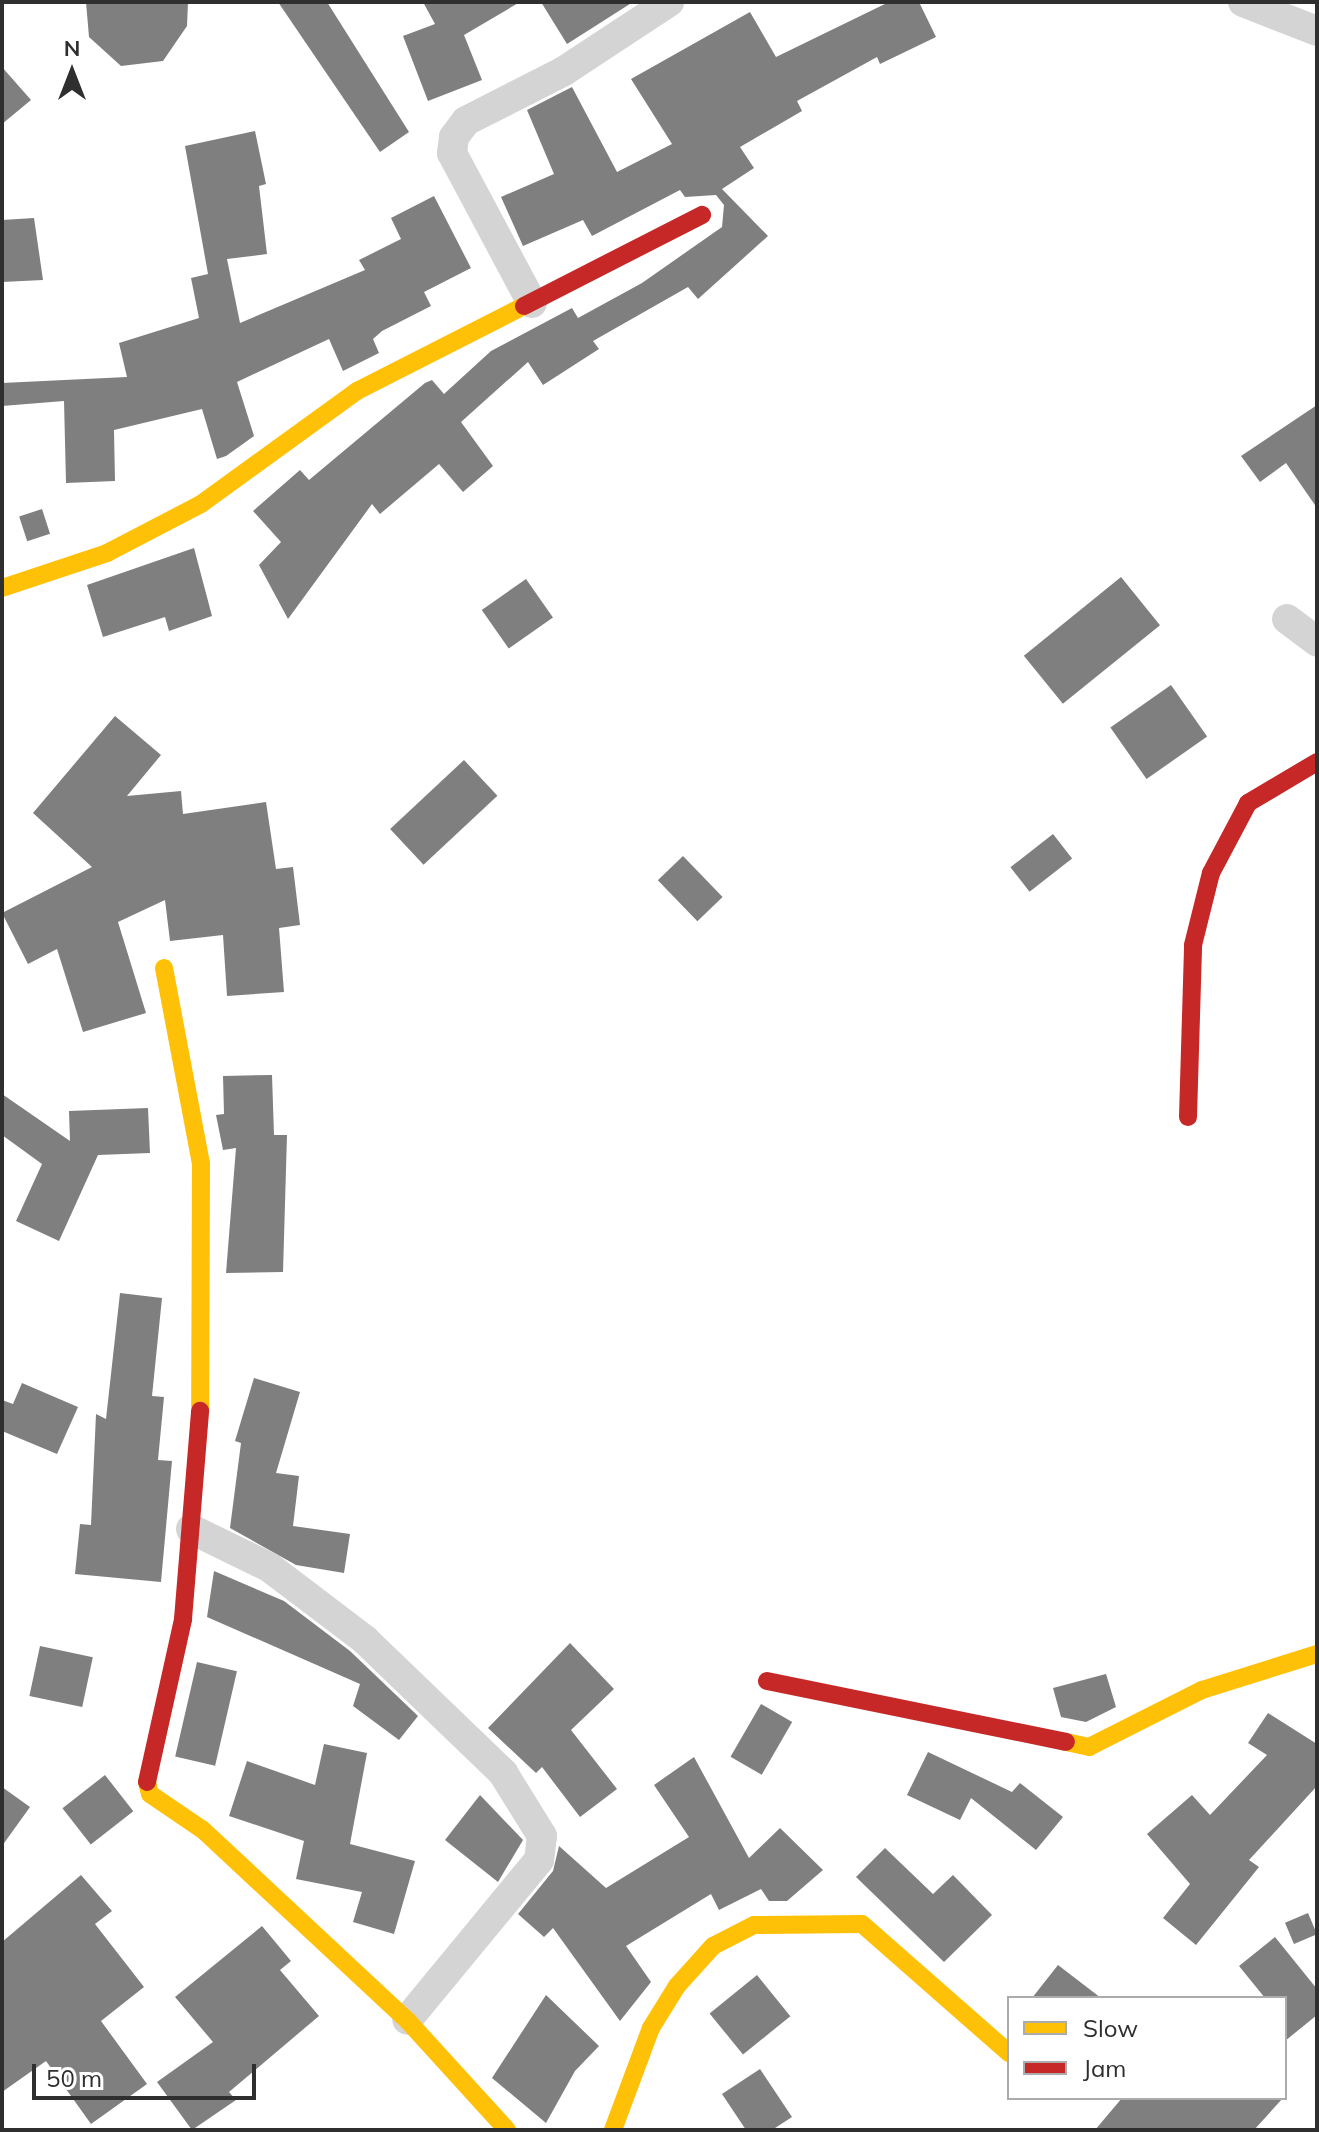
<!DOCTYPE html>
<html>
<head>
<meta charset="utf-8">
<style>
	body { margin:0 }
	#map { position:relative; width:1319px; height:2132px; overflow:hidden; background:#fff; font-family:Mulish,sans-serif }
	div>[style] { position:absolute }
	[style*='--x'] { left:calc(var(--x)*1px); top:calc(var(--y)*1px); width:calc(var(--w)*1px); rotate:calc(var(--a)*1deg) }
	.building>* { inset:0; background:#7f7f7f; transform-origin:0 0 }
	.street>* { height:30px; margin:-15px; padding:0 15px; transform-origin:15px; border-radius:15px; background:#d4d4d4 }
	.slow>* { height:18px; margin:-9px; padding:0 9px; transform-origin:9px; border-radius:9px; background:#ffc107 }
	.jam>* { height:18px; margin:-9px; padding:0 9px; transform-origin:9px; border-radius:9px; background:#c62828 }
	span { translate:-50% -50%; white-space:nowrap; text-align:center; line-height:1.15; -webkit-text-stroke:8px #fff; paint-order:stroke }
	.frame { position:absolute; inset:0; border:4px solid #2f2f2f; pointer-events:none }
	.legend { position:absolute; left:1007px; top:1996px; width:280px; height:104px; box-sizing:border-box; background:#fff; border:2px solid #acacac; margin:0; padding:10px 14px; list-style:none; font-size:24px; color:#2f2f2f }
	.legend li { display:flex; align-items:center; gap:16px; height:40px }
	.legend b { width:40px; border:2px solid #acacac }
	.north { position:absolute; left:32px; top:32px; width:80px; height:80px; -webkit-text-stroke:6px #fff; paint-order:stroke; rotate:0deg; font-size:22px; font-weight:700; line-height:32px; text-align:center; color:#2f2f2f }
	.north::after { content:''; display:block; margin:auto; width:28px; height:36px; background:#2f2f2f; clip-path:polygon(50% 0,100% 100%,50% 72%,0 100%) }
	.scale { position:absolute; left:32px; top:2064px; width:224px; height:36px; box-sizing:border-box; border:4px solid #2f2f2f; border-top:0; padding-left:10px; font-size:24px; line-height:28px; white-space:nowrap; color:#2f2f2f; -webkit-text-stroke:6px #fff; paint-order:stroke }
</style>
</head>
<body>
<div id="map">
	<div class="building">
		<div style="clip-path:polygon(86px 2px,188px 2px,187px 26px,163px 61px,121px 66px,89px 37px)"></div>
		<div style="clip-path:polygon(278px 2px,327px 2px,409px 132px,380px 152px)"></div>
		<div style="clip-path:polygon(423px 2px,520px 2px,464px 35px,482px 80px,428px 101px,403px 36px,435px 24px)"></div>
		<div style="clip-path:polygon(541px 2px,633px 2px,567px 44px)"></div>
		<div style="clip-path:polygon(889px 2px,919px 2px,936px 37px,880px 64px,877px 57px,797px 101px,802px 111px,740px 147px,754px 168px,722px 189px,768px 236px,698px 299px,688px 287px,593px 341px,599px 349px,543px 385px,528px 362px,461px 422px,493px 466px,463px 492px,439px 464px,380px 514px,372px 504px,288px 619px,259px 565px,281px 542px,253px 511px,300px 470px,309px 480px,425px 383px,432px 380px,444px 394px,491px 351px,572px 308px,578px 318px,642px 283px,722px 227px,724px 205px,716px 195px,685px 197px,680px 190px,592px 236px,583px 220px,523px 246px,501px 197px,554px 174px,527px 110px,572px 87px,617px 172px,672px 144px,631px 79px,750px 12px,776px 57px)"></div>
		<div style="clip-path:polygon(2px 67px,31px 100px,2px 124px)"></div>
		<div style="clip-path:polygon(255px 131px,266px 184px,259px 186px,267px 254px,227px 259px,240px 323px,365px 270px,359px 260px,401px 239px,391px 218px,434px 196px,471px 268px,424px 292px,431px 306px,382px 331px,373px 339px,379px 353px,343px 371px,329px 339px,237px 382px,254px 436px,226px 456px,217px 459px,202px 409px,114px 430px,115px 481px,66px 483px,64px 401px,2px 406px,2px 383px,127px 377px,119px 343px,199px 318px,191px 278px,208px 274px,185px 146px)"></div>
		<div style="clip-path:polygon(34px 218px,43px 280px,2px 282px,2px 220px)"></div>
		<div style="clip-path:polygon(1317px 405px,1317px 508px,1286px 463px,1260px 482px,1241px 456px)"></div>
		<div style="left:42px;top:509px;width:26px;height:24px;rotate:72deg"></div>
		<div style="clip-path:polygon(194px 548px,212px 616px,169px 631px,165px 617px,103px 637px,87px 585px)"></div>
		<div style="left:1121px;top:577px;width:62px;height:125px;rotate:51deg"></div>
		<div style="left:526px;top:579px;width:47px;height:54px;rotate:55deg"></div>
		<div style="left:1171px;top:685px;width:63px;height:74px;rotate:55deg"></div>
		<div style="clip-path:polygon(115px 716px,161px 755px,127px 796px,181px 791px,183px 814px,266px 802px,276px 869px,293px 867px,300px 925px,279px 928px,284px 992px,227px 996px,223px 935px,170px 941px,165px 900px,118px 922px,146px 1013px,83px 1032px,57px 949px,28px 964px,2px 913px,92px 867px,33px 813px)"></div>
		<div style="left:464px;top:760px;width:49px;height:101px;rotate:47deg"></div>
		<div style="left:1053px;top:834px;width:31px;height:54px;rotate:52deg"></div>
		<div style="left:683px;top:856px;width:57px;height:35px;rotate:46deg"></div>
		<div style="clip-path:polygon(272px 1075px,274px 1135px,287px 1135px,283px 1272px,226px 1273px,236px 1148px,223px 1150px,216px 1115px,224px 1114px,223px 1076px)"></div>
		<div style="clip-path:polygon(2px 1094px,70px 1141px,69px 1111px,148px 1108px,150px 1153px,98px 1155px,59px 1241px,16px 1221px,42px 1164px,2px 1135px)"></div>
		<div style="clip-path:polygon(120px 1293px,162px 1298px,152px 1396px,164px 1397px,158px 1460px,172px 1461px,161px 1582px,75px 1574px,80px 1524px,91px 1525px,96px 1414px,106px 1419px)"></div>
		<div style="clip-path:polygon(254px 1378px,300px 1392px,276px 1473px,299px 1476px,293px 1526px,350px 1534px,344px 1573px,296px 1565px,230px 1528px,241px 1443px,235px 1441px)"></div>
		<div style="clip-path:polygon(22px 1383px,78px 1407px,57px 1454px,2px 1431px,2px 1400px,13px 1404px)"></div>
		<div style="clip-path:polygon(214px 1571px,284px 1601px,350px 1651px,418px 1716px,399px 1740px,353px 1706px,360px 1684px,207px 1617px)"></div>
		<div style="clip-path:polygon(570px 1643px,614px 1689px,571px 1730px,617px 1789px,580px 1817px,542px 1767px,536px 1773px,488px 1728px)"></div>
		<div style="left:40px;top:1646px;width:54px;height:51px;rotate:12deg"></div>
		<div style="left:197px;top:1662px;width:41px;height:97px;rotate:13deg"></div>
		<div style="clip-path:polygon(1106px 1674px,1116px 1707px,1086px 1722px,1061px 1717px,1053px 1688px)"></div>
		<div style="left:761px;top:1704px;width:36px;height:61px;rotate:30deg"></div>
		<div style="clip-path:polygon(1268px 1713px,1317px 1744px,1317px 1786px,1249px 1860px,1259px 1867px,1196px 1945px,1163px 1918px,1190px 1884px,1147px 1834px,1192px 1795px,1210px 1815px,1267px 1755px,1248px 1743px)"></div>
		<div style="clip-path:polygon(324px 1744px,367px 1753px,350px 1844px,415px 1861px,394px 1934px,353px 1922px,362px 1892px,296px 1879px,304px 1841px,229px 1816px,247px 1761px,315px 1785px)"></div>
		<div style="clip-path:polygon(928px 1752px,1012px 1792px,1020px 1783px,1063px 1817px,1036px 1850px,971px 1798px,960px 1820px,907px 1795px)"></div>
		<div style="clip-path:polygon(694px 1757px,749px 1858px,780px 1828px,823px 1870px,787px 1901px,769px 1901px,761px 1889px,719px 1910px,711px 1894px,626px 1946px,651px 1982px,620px 2021px,553px 1928px,544px 1937px,518px 1914px,553px 1871px,559px 1846px,606px 1888px,689px 1837px,654px 1785px)"></div>
		<div style="left:105px;top:1775px;width:46px;height:54px;rotate:52deg"></div>
		<div style="clip-path:polygon(2px 1787px,30px 1807px,2px 1846px)"></div>
		<div style="clip-path:polygon(480px 1795px,523px 1840px,498px 1882px,445px 1840px)"></div>
		<div style="clip-path:polygon(885px 1848px,933px 1894px,953px 1875px,992px 1915px,944px 1962px,856px 1877px)"></div>
		<div style="clip-path:polygon(81px 1875px,112px 1911px,95px 1924px,144px 1987px,101px 2021px,147px 2084px,91px 2124px,46px 2061px,2px 2092px,2px 1942px)"></div>
		<div style="left:1308px;top:1913px;width:23px;height:25px;rotate:67deg"></div>
		<div style="clip-path:polygon(262px 1926px,291px 1961px,280px 1970px,319px 2016px,229px 2092px,236px 2100px,192px 2130px,157px 2082px,213px 2042px,175px 1997px)"></div>
		<div style="clip-path:polygon(1275px 1937px,1317px 1989px,1317px 2015px,1285px 2041px,1285px 1998px,1265px 1998px,1239px 1966px)"></div>
		<div style="clip-path:polygon(1058px 1965px,1101px 1998px,1032px 1998px)"></div>
		<div style="left:757px;top:1975px;width:53px;height:61px;rotate:51deg"></div>
		<div style="clip-path:polygon(546px 1995px,599px 2046px,575px 2071px,546px 2123px,492px 2078px)"></div>
		<div style="clip-path:polygon(760px 2069px,792px 2117px,772px 2130px,746px 2130px,722px 2094px)"></div>
		<div style="clip-path:polygon(1122px 2098px,1283px 2098px,1254px 2130px,1095px 2130px)"></div>
	</div>
	<div class="street">
		<div style="--x:1243;--y:2;--w:79;--a:21.4"></div>
		<div style="--x:532;--y:303;--w:170;--a:-118.1"></div>
		<div style="--x:452;--y:153;--w:16;--a:-83"></div>
		<div style="--x:454;--y:137;--w:20;--a:-53"></div>
		<div style="--x:466;--y:121;--w:110;--a:-27"></div>
		<div style="--x:564;--y:71;--w:126;--a:-33.3"></div>
		<div style="--x:1287;--y:619;--w:38;--a:37"></div>
		<div style="--x:191;--y:1529;--w:87;--a:26"></div>
		<div style="--x:269;--y:1567;--w:121;--a:37.2"></div>
		<div style="--x:365;--y:1640;--w:192;--a:43.9"></div>
		<div style="--x:503;--y:1773;--w:74;--a:58.2"></div>
		<div style="--x:542;--y:1836;--w:24;--a:97"></div>
		<div style="--x:539;--y:1860;--w:207;--a:129.5"></div>
	</div>
	<div class="slow">
		<div style="--x:2;--y:588;--w:111;--a:-18.4"></div>
		<div style="--x:107;--y:553;--w:106;--a:-27.5"></div>
		<div style="--x:201;--y:504;--w:193;--a:-35.9"></div>
		<div style="--x:357;--y:391;--w:187;--a:-27"></div>
		<div style="--x:164;--y:968;--w:199;--a:79.3"></div>
		<div style="--x:201;--y:1164;--w:247;--a:90.2"></div>
		<div style="--x:1066;--y:1742;--w:24;--a:12"></div>
		<div style="--x:1089;--y:1747;--w:127;--a:-26.8"></div>
		<div style="--x:1202;--y:1690;--w:121;--a:-17.4"></div>
		<div style="--x:147;--y:1782;--w:12;--a:76"></div>
		<div style="--x:150;--y:1794;--w:64;--a:34.2"></div>
		<div style="--x:203;--y:1830;--w:279;--a:43"></div>
		<div style="--x:407;--y:2020;--w:149;--a:47.7"></div>
		<div style="--x:613;--y:2130;--w:109;--a:-69.6"></div>
		<div style="--x:651;--y:2028;--w:49;--a:-58.2"></div>
		<div style="--x:677;--y:1986;--w:54;--a:-48"></div>
		<div style="--x:713;--y:1946;--w:46;--a:-27.1"></div>
		<div style="--x:754;--y:1925;--w:108;--a:-0.5"></div>
		<div style="--x:862;--y:1924;--w:196;--a:41.3"></div>
	</div>
	<div class="jam">
		<div style="--x:524;--y:306;--w:200;--a:-27.1"></div>
		<div style="--x:1188;--y:1117;--w:172;--a:-88.3"></div>
		<div style="--x:1193;--y:945;--w:74;--a:-76"></div>
		<div style="--x:1211;--y:873;--w:79;--a:-62.1"></div>
		<div style="--x:1248;--y:803;--w:80;--a:-30.7"></div>
		<div style="--x:767;--y:1681;--w:305;--a:11.5"></div>
		<div style="--x:147;--y:1782;--w:167;--a:-77.5"></div>
		<div style="--x:183;--y:1619;--w:209;--a:-85.3"></div>
	</div>
	<div class="frame"></div>
	<ul class="legend">
	<li><b style="height:10px;background:#ffc107"></b>Slow</li>
	<li><b style="height:10px;background:#c62828"></b>Jam</li>
	</ul>
	<div class="north">N</div>
	<div class="scale">50 m</div>
</div>
</body>
</html>
